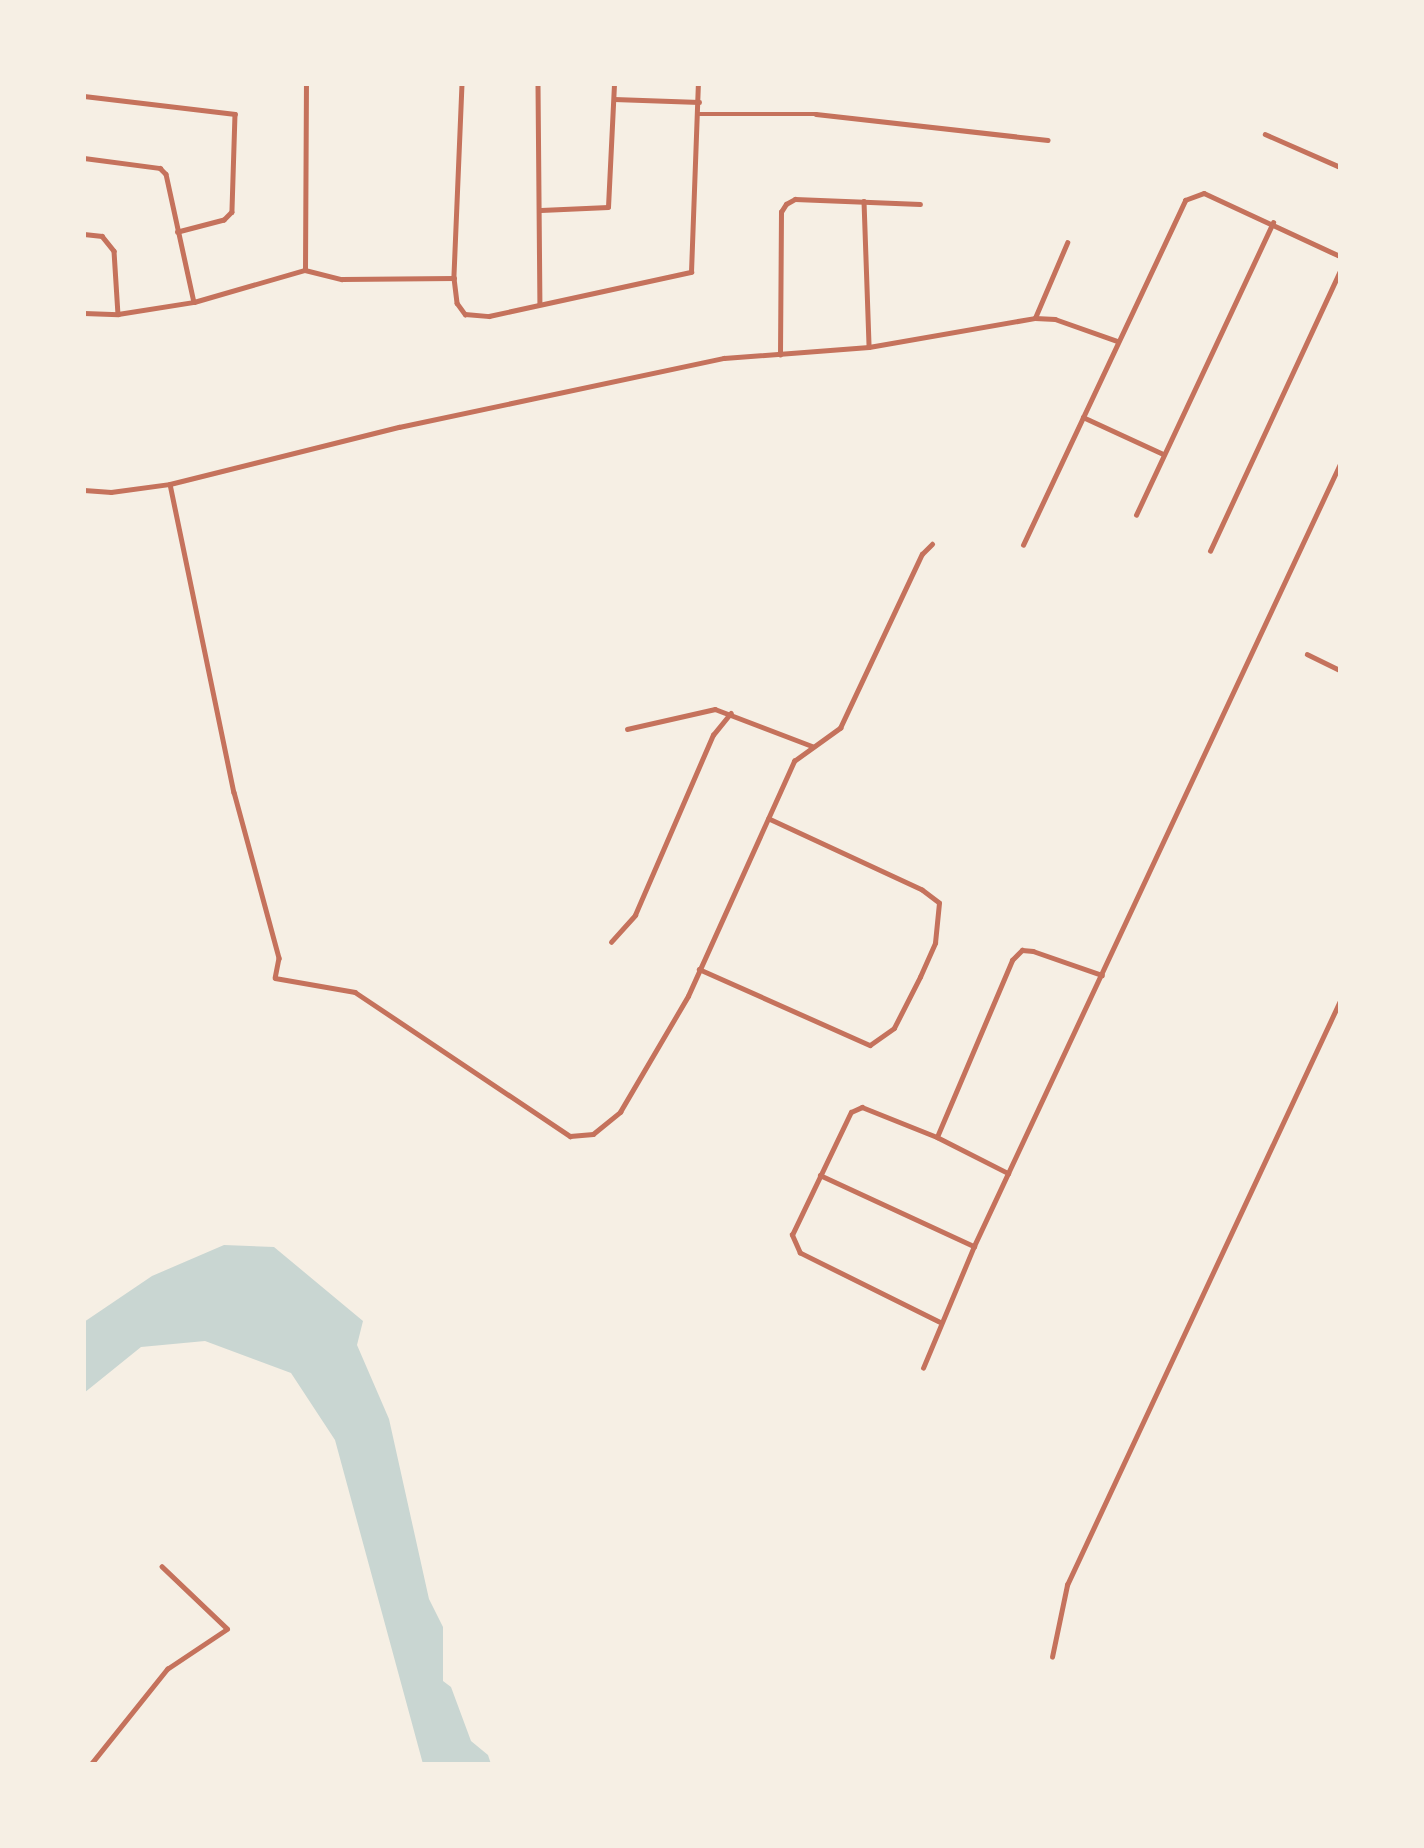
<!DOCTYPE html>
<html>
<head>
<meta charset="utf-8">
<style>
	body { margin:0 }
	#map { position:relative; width:1424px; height:1848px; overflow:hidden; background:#f6efe4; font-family:"Roboto Condensed",sans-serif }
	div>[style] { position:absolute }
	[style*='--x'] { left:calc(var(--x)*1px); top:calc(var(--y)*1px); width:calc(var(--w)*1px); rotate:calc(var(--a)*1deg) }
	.water>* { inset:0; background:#c9d6d2 }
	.minor>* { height:4.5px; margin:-2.25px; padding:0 2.25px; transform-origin:2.25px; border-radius:2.25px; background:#c5725c }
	span { translate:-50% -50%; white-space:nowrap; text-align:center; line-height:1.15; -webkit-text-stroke:5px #f6efe4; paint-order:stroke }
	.frame { position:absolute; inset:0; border:86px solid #f6efe4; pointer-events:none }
</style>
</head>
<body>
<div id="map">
	<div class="water">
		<div style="clip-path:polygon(224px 1245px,274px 1247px,363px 1321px,357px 1345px,389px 1419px,429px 1599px,443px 1627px,443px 1681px,451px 1687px,471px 1741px,488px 1755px,491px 1764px,423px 1764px,335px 1440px,291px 1373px,205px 1341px,141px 1347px,84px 1393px,84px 1322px,152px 1276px)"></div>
	</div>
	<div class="minor">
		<div style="--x:462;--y:84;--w:194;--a:92.4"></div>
		<div style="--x:454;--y:278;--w:25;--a:83"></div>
		<div style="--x:457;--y:303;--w:14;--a:54"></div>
		<div style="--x:465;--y:314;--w:24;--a:5"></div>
		<div style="--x:489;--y:316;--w:207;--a:-12.3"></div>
		<div style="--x:691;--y:272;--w:188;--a:-87.9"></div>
		<div style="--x:538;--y:84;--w:220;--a:89.5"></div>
		<div style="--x:84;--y:96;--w:152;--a:6.8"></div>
		<div style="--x:235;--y:114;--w:98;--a:91.8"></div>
		<div style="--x:232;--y:212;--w:11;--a:135"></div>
		<div style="--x:224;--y:220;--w:48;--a:165.4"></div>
		<div style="--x:614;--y:99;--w:85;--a:2"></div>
		<div style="--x:699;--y:114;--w:117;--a:0"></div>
		<div style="--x:816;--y:114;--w:233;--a:6.4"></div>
		<div style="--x:1265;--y:134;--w:82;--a:23.7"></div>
		<div style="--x:84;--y:158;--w:77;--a:7.5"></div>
		<div style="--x:160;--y:168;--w:8;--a:45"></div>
		<div style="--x:166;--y:174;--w:131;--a:77.7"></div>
		<div style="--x:864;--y:201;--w:146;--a:88"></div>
		<div style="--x:541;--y:210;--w:67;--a:-2.6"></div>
		<div style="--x:608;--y:207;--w:123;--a:-87.2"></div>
		<div style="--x:84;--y:234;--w:18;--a:6"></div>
		<div style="--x:102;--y:236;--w:19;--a:51"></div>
		<div style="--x:114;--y:251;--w:63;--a:86.4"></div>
		<div style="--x:305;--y:270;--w:186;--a:-89.7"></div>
		<div style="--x:84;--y:313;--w:34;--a:2"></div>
		<div style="--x:118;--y:314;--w:77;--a:-9"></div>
		<div style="--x:194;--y:302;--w:116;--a:-16.1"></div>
		<div style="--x:305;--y:270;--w:38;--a:14"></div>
		<div style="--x:342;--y:279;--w:112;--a:-0.5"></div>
		<div style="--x:1035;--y:318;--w:82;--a:-66.9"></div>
		<div style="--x:780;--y:355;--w:143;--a:-89.6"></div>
		<div style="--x:781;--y:212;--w:9;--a:-58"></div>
		<div style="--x:786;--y:204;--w:10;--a:-29"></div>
		<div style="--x:795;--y:199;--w:125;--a:2.3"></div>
		<div style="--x:1083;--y:417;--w:88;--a:24.8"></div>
		<div style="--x:170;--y:484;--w:315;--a:78.3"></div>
		<div style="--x:234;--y:792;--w:172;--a:74.8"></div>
		<div style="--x:279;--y:958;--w:20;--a:101"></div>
		<div style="--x:275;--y:978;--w:81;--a:9.9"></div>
		<div style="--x:355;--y:992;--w:259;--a:33.8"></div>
		<div style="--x:570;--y:1136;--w:23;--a:-5"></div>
		<div style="--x:593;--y:1134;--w:35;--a:-39"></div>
		<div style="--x:620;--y:1112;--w:134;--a:-59.6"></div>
		<div style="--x:688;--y:996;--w:258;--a:-65.7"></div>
		<div style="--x:794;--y:761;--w:57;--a:-35.7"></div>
		<div style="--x:840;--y:728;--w:192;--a:-64.8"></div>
		<div style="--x:922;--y:554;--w:14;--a:-45"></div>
		<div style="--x:84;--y:490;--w:27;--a:4"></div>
		<div style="--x:111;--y:492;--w:60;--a:-7.7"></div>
		<div style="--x:170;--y:484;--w:236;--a:-14"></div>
		<div style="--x:399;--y:427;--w:332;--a:-12"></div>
		<div style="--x:724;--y:358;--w:145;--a:-4.3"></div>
		<div style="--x:869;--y:347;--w:169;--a:-9.9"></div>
		<div style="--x:1035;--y:318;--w:20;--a:3"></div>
		<div style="--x:1055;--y:319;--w:66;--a:19.5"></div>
		<div style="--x:1136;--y:515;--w:323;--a:-64.9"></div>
		<div style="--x:1023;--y:545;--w:381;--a:-64.8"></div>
		<div style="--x:1185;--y:200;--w:20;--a:-20"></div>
		<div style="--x:1204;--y:193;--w:150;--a:24.9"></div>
		<div style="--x:1210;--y:551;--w:309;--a:-65.1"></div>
		<div style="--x:1307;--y:654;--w:37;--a:26"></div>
		<div style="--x:627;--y:729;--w:90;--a:-12.8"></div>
		<div style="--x:715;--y:709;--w:104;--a:20.9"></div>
		<div style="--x:611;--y:942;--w:36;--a:-48"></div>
		<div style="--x:635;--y:915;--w:196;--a:-66.6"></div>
		<div style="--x:713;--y:735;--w:28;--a:-51"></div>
		<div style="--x:699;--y:969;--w:187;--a:24"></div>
		<div style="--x:870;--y:1045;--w:29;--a:-35"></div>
		<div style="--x:894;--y:1028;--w:57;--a:-63"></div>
		<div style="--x:920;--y:977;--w:37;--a:-66"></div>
		<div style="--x:935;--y:943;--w:40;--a:-84.3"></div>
		<div style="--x:939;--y:903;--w:21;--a:-143"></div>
		<div style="--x:922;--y:890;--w:169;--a:-155.1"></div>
		<div style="--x:937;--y:1137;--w:192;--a:-67"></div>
		<div style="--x:1012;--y:960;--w:14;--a:-45"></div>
		<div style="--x:1022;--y:950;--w:11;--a:5"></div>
		<div style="--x:1033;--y:951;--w:73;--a:19.2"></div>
		<div style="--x:820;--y:1175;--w:170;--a:24.8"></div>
		<div style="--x:939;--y:1322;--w:155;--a:-153.6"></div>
		<div style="--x:800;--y:1253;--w:20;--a:-114"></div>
		<div style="--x:792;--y:1235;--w:136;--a:-64.4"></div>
		<div style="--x:851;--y:1112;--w:12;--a:-24"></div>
		<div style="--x:862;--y:1107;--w:81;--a:21.8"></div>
		<div style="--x:937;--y:1137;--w:80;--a:26.9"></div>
		<div style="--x:923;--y:1368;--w:132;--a:-67.3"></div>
		<div style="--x:974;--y:1246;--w:863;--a:-64.92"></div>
		<div style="--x:1052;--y:1657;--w:74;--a:-78.2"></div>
		<div style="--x:1067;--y:1585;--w:645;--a:-64.95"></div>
		<div style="--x:91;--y:1764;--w:122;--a:-51.3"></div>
		<div style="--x:167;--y:1669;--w:72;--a:-33.7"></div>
		<div style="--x:227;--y:1629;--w:90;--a:-136.4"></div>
	</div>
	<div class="frame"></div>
</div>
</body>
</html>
